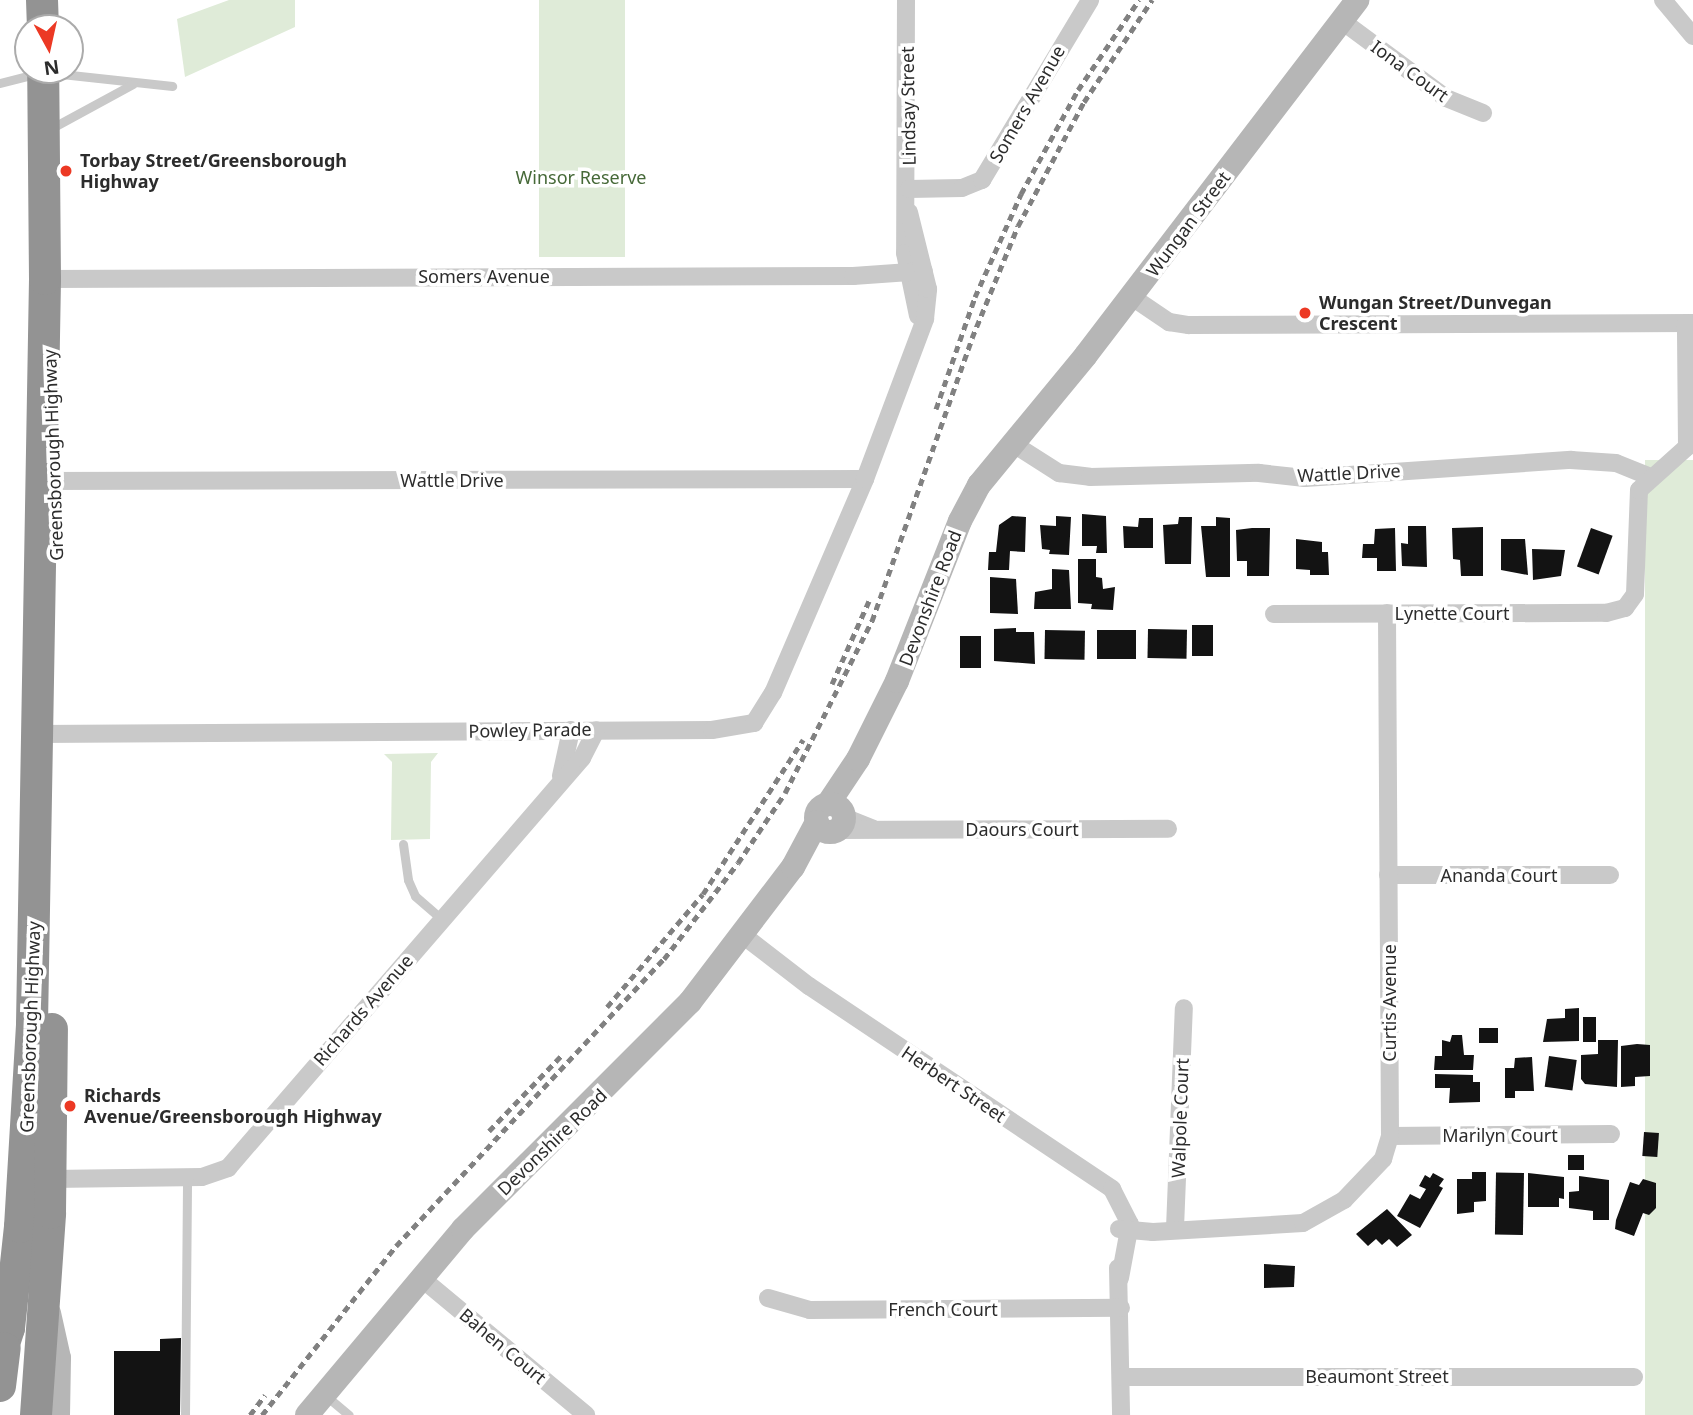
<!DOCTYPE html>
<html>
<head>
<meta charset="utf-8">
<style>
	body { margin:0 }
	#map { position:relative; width:1693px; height:1415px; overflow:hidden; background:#fff; font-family:"Noto Sans",sans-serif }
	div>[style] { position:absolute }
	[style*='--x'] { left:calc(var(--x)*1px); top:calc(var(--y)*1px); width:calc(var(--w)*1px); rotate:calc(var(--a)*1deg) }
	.green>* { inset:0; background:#dfebd8; transform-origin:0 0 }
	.building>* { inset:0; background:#131313; transform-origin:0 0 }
	.lane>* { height:9px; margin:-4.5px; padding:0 4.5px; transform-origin:4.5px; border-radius:4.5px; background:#c9c9c9 }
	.street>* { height:18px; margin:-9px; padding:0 9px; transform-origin:9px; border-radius:9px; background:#c9c9c9 }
	.secondary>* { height:24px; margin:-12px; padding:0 12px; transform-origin:12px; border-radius:12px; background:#b6b6b6 }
	.secondary>.ring { margin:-12px; padding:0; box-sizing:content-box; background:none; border:24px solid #b6b6b6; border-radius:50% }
	.highway>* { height:32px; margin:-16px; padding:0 16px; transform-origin:16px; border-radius:16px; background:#939393 }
	.rail>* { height:5px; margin-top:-2.5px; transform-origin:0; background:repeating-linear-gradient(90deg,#818181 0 7px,transparent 0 12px) }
	.dots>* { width:19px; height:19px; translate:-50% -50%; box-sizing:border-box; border:4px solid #fff; border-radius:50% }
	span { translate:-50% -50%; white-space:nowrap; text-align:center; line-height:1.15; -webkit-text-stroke:7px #fff; paint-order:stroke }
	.street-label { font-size:18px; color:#2c2c2c }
	.poi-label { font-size:18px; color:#2c2c2c; font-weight:700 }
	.left { translate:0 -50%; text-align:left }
	.park-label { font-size:18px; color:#466938 }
	.north { position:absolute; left:14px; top:14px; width:70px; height:70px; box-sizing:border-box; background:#fff; border:2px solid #ababab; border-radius:50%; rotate:172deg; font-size:19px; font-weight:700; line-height:28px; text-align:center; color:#2c2c2c }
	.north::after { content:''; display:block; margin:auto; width:24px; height:32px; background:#ec3924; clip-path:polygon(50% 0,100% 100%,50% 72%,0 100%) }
</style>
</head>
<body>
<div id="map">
	<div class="green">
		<div style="clip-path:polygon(229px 0,295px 0,295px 27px,185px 77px,177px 19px)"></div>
		<div style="left:539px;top:0;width:86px;height:257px"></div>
		<div style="left:1693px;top:460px;width:955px;height:48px;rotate:90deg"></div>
		<div style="clip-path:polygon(438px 753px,431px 762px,430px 839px,391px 840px,392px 762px,384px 754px)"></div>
	</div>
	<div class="building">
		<div style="clip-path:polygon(1082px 514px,1106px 516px,1107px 553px,1096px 553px,1097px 546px,1082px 546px)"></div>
		<div style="clip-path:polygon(1012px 516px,1026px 517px,1025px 552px,1010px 551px,1009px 570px,988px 570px,989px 552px,996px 552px,999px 525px)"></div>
		<div style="clip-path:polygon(1056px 516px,1071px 517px,1069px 555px,1049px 554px,1050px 550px,1042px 549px,1040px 525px,1056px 526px)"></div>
		<div style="clip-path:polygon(1179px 517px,1192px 517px,1191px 564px,1165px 564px,1163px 525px,1178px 524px)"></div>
		<div style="clip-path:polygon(1216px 517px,1230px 518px,1230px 577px,1206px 577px,1201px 526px,1216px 526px)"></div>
		<div style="clip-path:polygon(1139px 518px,1153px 518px,1153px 548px,1124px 548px,1123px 526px,1138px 527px)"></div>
		<div style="clip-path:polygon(1408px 526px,1426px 526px,1427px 567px,1402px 566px,1401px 543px,1408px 544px)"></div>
		<div style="clip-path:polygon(1483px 527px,1483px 576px,1461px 576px,1460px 560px,1453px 559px,1452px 528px)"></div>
		<div style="clip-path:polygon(1252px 528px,1270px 528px,1269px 576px,1247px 576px,1247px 561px,1237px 561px,1236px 530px)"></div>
		<div style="clip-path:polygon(1395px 528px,1396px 571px,1377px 571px,1377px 558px,1362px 558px,1363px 544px,1374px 544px,1375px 529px)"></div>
		<div style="left:1591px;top:528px;width:23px;height:41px;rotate:20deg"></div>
		<div style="clip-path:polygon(1296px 539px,1322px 542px,1322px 552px,1328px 552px,1329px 575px,1310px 575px,1310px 570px,1296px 569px)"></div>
		<div style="clip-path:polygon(1501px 539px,1525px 539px,1528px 575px,1501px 570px)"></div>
		<div style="clip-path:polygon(1532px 549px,1565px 550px,1561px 576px,1533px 580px)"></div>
		<div style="clip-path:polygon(1078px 559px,1096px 559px,1096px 577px,1102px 578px,1103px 589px,1115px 587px,1113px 610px,1091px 609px,1092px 604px,1078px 603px)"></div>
		<div style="clip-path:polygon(1052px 569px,1069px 570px,1071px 609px,1034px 609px,1035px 592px,1052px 589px)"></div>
		<div style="clip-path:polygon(990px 577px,1016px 579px,1018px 614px,990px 613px)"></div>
		<div style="left:1192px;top:625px;width:21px;height:31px"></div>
		<div style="clip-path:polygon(1016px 628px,1016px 632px,1034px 632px,1035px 664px,994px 661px,994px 629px)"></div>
		<div style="left:1148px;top:629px;width:39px;height:29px;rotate:1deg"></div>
		<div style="left:1045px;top:630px;width:40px;height:29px;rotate:1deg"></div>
		<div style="left:1097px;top:630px;width:39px;height:29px"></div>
		<div style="left:960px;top:636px;width:21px;height:32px"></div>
		<div style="clip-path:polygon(1579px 1008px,1579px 1041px,1543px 1042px,1547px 1019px,1565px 1018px,1565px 1009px)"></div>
		<div style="left:1583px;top:1017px;width:13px;height:25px"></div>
		<div style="left:1479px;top:1028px;width:19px;height:15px"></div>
		<div style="clip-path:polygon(1452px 1035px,1462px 1035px,1464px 1055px,1474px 1055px,1473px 1070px,1434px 1070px,1435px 1056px,1442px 1056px,1442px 1040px,1450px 1042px)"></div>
		<div style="clip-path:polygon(1598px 1040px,1618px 1040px,1617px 1087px,1585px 1084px,1581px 1079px,1581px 1055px,1598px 1054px)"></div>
		<div style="clip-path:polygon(1637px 1044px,1650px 1045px,1650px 1076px,1635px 1077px,1635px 1086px,1621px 1087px,1621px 1046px)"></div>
		<div style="left:1549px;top:1056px;width:28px;height:31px;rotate:8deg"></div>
		<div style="clip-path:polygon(1532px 1057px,1534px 1091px,1515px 1091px,1515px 1098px,1505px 1098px,1505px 1068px,1514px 1068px,1515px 1058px)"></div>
		<div style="clip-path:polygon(1435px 1074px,1473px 1075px,1473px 1082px,1480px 1082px,1480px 1102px,1449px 1103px,1450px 1088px,1435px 1088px)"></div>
		<div style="left:1644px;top:1132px;width:15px;height:24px;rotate:4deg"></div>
		<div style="left:1568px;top:1155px;width:16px;height:15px"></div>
		<div style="clip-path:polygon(1472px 1172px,1486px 1172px,1486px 1201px,1474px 1202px,1474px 1212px,1457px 1214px,1457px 1179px,1472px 1179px)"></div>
		<div style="clip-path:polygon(1433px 1173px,1444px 1179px,1439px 1186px,1443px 1188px,1420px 1228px,1397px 1216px,1410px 1194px,1420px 1199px,1426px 1189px,1419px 1186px,1425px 1175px,1430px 1178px)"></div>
		<div style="left:1524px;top:1173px;width:62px;height:28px;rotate:91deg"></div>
		<div style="clip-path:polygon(1528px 1173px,1564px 1177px,1564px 1199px,1559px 1198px,1559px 1207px,1528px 1207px)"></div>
		<div style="clip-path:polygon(1579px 1176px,1609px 1180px,1609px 1220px,1593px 1220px,1593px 1211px,1569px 1208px,1569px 1192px,1579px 1191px)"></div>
		<div style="clip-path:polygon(1643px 1179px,1656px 1183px,1656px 1208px,1649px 1215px,1643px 1213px,1634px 1236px,1615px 1229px,1616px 1220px,1630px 1182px,1639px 1185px)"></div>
		<div style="clip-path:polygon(1387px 1209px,1412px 1235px,1397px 1247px,1389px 1239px,1382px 1245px,1376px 1239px,1368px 1246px,1356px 1234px)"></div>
		<div style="clip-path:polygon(1264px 1264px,1295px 1266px,1294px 1287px,1264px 1288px)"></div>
		<div style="clip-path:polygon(181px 1338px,180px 1415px,114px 1415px,114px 1351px,160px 1351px,160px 1339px)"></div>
	</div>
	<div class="lane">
		<div style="--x:0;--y:83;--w:44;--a:-14.3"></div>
		<div style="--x:43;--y:72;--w:130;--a:6.2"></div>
		<div style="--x:50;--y:129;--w:94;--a:-28.5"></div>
		<div style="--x:403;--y:844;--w:36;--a:82"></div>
		<div style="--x:408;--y:880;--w:17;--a:66"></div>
		<div style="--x:415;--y:896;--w:35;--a:41"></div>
		<div style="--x:325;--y:1395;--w:31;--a:40"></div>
		<div style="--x:185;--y:1415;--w:238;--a:-89.5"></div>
	</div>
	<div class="street">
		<div style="--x:906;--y:0;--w:253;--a:90.2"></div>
		<div style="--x:905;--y:253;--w:64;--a:78.3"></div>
		<div style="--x:1663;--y:0;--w:47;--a:50.2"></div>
		<div style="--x:1342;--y:21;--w:129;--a:36.5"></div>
		<div style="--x:1446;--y:98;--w:40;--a:22"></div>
		<div style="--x:909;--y:189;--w:53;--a:-1.1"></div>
		<div style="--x:962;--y:188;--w:22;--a:-22"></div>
		<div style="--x:982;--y:180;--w:210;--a:-59"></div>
		<div style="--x:45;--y:279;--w:808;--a:-0.21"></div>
		<div style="--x:853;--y:276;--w:71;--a:-4"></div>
		<div style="--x:1132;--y:297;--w:45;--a:34"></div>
		<div style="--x:1169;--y:322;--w:20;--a:9"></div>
		<div style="--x:1189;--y:325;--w:504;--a:-0.23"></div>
		<div style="--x:1012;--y:443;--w:56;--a:32.6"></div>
		<div style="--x:1059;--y:473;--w:31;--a:7"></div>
		<div style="--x:1090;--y:477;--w:169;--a:-1.4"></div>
		<div style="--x:1259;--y:473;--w:46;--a:6.2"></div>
		<div style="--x:1305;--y:478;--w:267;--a:-3.9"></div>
		<div style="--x:1571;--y:460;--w:45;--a:3.8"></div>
		<div style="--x:1616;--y:463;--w:37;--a:22"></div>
		<div style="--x:39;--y:481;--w:826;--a:-0.14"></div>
		<div style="--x:1274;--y:614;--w:332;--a:-0.2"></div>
		<div style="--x:1606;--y:613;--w:20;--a:-15"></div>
		<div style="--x:1625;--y:608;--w:17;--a:-54"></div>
		<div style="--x:1635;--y:594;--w:104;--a:-87.8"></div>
		<div style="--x:1639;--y:490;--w:64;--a:-41.9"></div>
		<div style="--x:1687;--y:447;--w:124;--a:-90.5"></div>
		<div style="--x:36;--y:734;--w:676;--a:-0.34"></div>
		<div style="--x:712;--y:730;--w:43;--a:-9.5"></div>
		<div style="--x:754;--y:723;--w:36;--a:-58"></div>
		<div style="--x:773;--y:693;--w:233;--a:-66.7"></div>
		<div style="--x:865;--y:479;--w:171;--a:-69.4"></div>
		<div style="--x:925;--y:319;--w:30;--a:-84"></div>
		<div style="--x:928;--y:289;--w:79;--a:-103.9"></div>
		<div style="--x:561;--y:776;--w:47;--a:-77.7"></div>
		<div style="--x:844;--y:817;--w:31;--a:22"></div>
		<div style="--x:837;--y:830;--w:331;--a:-0.2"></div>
		<div style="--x:1388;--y:875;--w:222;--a:0"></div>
		<div style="--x:744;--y:936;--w:82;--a:37.6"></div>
		<div style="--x:809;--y:986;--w:365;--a:33.8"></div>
		<div style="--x:1112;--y:1189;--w:39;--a:63"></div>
		<div style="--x:1130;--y:1224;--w:55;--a:100.5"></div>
		<div style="--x:1390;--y:1136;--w:221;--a:-0.5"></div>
		<div style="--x:51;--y:1179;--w:151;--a:-0.8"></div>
		<div style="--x:202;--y:1177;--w:28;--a:-19"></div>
		<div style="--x:228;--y:1168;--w:542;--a:-49.19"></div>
		<div style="--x:582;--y:758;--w:31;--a:-63"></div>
		<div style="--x:1175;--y:1228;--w:220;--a:-87.7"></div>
		<div style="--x:1119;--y:1229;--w:34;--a:5"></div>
		<div style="--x:1153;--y:1232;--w:150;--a:-3.4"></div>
		<div style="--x:1303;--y:1223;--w:47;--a:-29.3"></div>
		<div style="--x:1344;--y:1200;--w:57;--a:-46.4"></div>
		<div style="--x:1383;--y:1159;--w:24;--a:-73"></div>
		<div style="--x:1390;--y:1136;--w:523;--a:-90.33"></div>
		<div style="--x:1118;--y:1268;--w:147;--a:88.8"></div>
		<div style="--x:420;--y:1277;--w:216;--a:39.7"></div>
		<div style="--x:768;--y:1298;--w:44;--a:15.9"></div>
		<div style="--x:810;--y:1310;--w:311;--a:-0.4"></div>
		<div style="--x:1121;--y:1377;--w:513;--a:0"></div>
	</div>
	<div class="secondary">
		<div style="--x:828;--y:804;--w:54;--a:-56.3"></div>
		<div style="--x:858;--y:759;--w:87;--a:-63.4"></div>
		<div style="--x:897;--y:681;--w:172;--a:-68.5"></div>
		<div style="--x:960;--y:521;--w:41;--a:-62.2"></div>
		<div style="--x:979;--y:485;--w:168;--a:-50.5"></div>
		<div style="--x:1086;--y:355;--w:447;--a:-52.6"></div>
		<div class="ring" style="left:816px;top:804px;width:4px;height:4px"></div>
		<div style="--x:49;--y:1313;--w:46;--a:77.5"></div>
		<div style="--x:59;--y:1358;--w:57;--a:91"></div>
		<div style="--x:307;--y:1415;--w:243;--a:-50"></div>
		<div style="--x:463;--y:1229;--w:321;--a:-45"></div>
		<div style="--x:690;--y:1002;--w:170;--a:-52.7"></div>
		<div style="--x:793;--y:867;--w:51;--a:-61.9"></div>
	</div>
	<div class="highway">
		<div style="--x:42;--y:0;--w:28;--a:88"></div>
		<div style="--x:0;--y:1356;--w:29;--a:-72"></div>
		<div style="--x:9;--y:1328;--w:102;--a:-83.8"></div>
		<div style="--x:20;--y:1227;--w:203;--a:-86.6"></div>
		<div style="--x:32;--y:1024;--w:745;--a:-89"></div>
		<div style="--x:45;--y:279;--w:209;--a:-90.5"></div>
		<div style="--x:0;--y:1386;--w:38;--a:-83"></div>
		<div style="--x:36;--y:1415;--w:202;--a:-86"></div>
		<div style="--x:50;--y:1213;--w:184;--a:-89.4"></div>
	</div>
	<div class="rail">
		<div style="--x:936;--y:409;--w:119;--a:-70.8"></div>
		<div style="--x:975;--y:297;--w:113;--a:-65.9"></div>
		<div style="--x:1021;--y:194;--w:119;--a:-61.3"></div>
		<div style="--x:1078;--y:90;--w:109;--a:-55.9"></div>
		<div style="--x:832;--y:684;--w:91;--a:-66"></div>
		<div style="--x:607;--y:1007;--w:148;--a:-49.7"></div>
		<div style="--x:703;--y:894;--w:184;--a:-57"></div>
		<div style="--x:489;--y:1131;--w:105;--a:-46.2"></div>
		<div style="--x:250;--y:1415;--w:25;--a:-53"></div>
		<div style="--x:262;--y:1415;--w:216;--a:-51.6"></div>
		<div style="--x:396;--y:1246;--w:393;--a:-47"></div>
		<div style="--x:664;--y:959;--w:121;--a:-52.4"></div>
		<div style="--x:738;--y:863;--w:84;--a:-56.1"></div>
		<div style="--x:785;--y:793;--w:193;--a:-63.2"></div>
		<div style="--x:872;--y:621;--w:300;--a:-70.5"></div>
		<div style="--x:972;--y:338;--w:121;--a:-67.7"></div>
		<div style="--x:1018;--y:226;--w:140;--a:-62"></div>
		<div style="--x:1084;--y:102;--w:123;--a:-56.3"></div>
	</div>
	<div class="dots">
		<div style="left:66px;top:171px;background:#ec3924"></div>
		<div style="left:1305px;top:313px;background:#ec3924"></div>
		<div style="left:70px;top:1106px;background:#ec3924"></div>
	</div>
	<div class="street-label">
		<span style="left:1410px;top:71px;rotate:36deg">Iona Court</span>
		<span style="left:1027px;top:104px;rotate:-60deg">Somers Avenue</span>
		<span style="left:908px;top:106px;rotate:-91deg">Lindsay Street</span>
		<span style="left:1188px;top:224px;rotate:-53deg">Wungan Street</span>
		<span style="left:484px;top:276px">Somers Avenue</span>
		<span style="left:53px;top:455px;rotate:-92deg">Greensborough Highway</span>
		<span style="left:1349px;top:473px;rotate:-3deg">Wattle Drive</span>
		<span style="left:452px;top:480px">Wattle Drive</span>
		<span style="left:930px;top:598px;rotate:-69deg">Devonshire Road</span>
		<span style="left:1452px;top:613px">Lynette Court</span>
		<span style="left:530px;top:730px;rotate:-1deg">Powley Parade</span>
		<span style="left:1022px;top:829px">Daours Court</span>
		<span style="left:1499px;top:875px">Ananda Court</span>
		<span style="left:1389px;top:1003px;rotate:-90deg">Curtis Avenue</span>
		<span style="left:363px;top:1010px;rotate:-49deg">Richards Avenue</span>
		<span style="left:30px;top:1027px;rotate:-88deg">Greensborough Highway</span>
		<span style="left:954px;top:1084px;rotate:34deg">Herbert Street</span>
		<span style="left:1180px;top:1118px;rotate:-88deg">Walpole Court</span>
		<span style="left:1500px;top:1135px">Marilyn Court</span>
		<span style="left:552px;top:1142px;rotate:-44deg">Devonshire Road</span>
		<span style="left:943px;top:1309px">French Court</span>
		<span style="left:503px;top:1346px;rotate:40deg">Bahen Court</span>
		<span style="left:1377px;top:1376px">Beaumont Street</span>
	</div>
	<div class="poi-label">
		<span class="left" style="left:80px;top:171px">Torbay Street/Greensborough<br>Highway</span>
		<span class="left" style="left:1319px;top:313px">Wungan Street/Dunvegan<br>Crescent</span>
		<span class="left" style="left:84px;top:1106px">Richards<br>Avenue/Greensborough Highway</span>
	</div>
	<div class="park-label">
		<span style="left:581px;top:177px">Winsor Reserve</span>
	</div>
	<div class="north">N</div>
</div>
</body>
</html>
